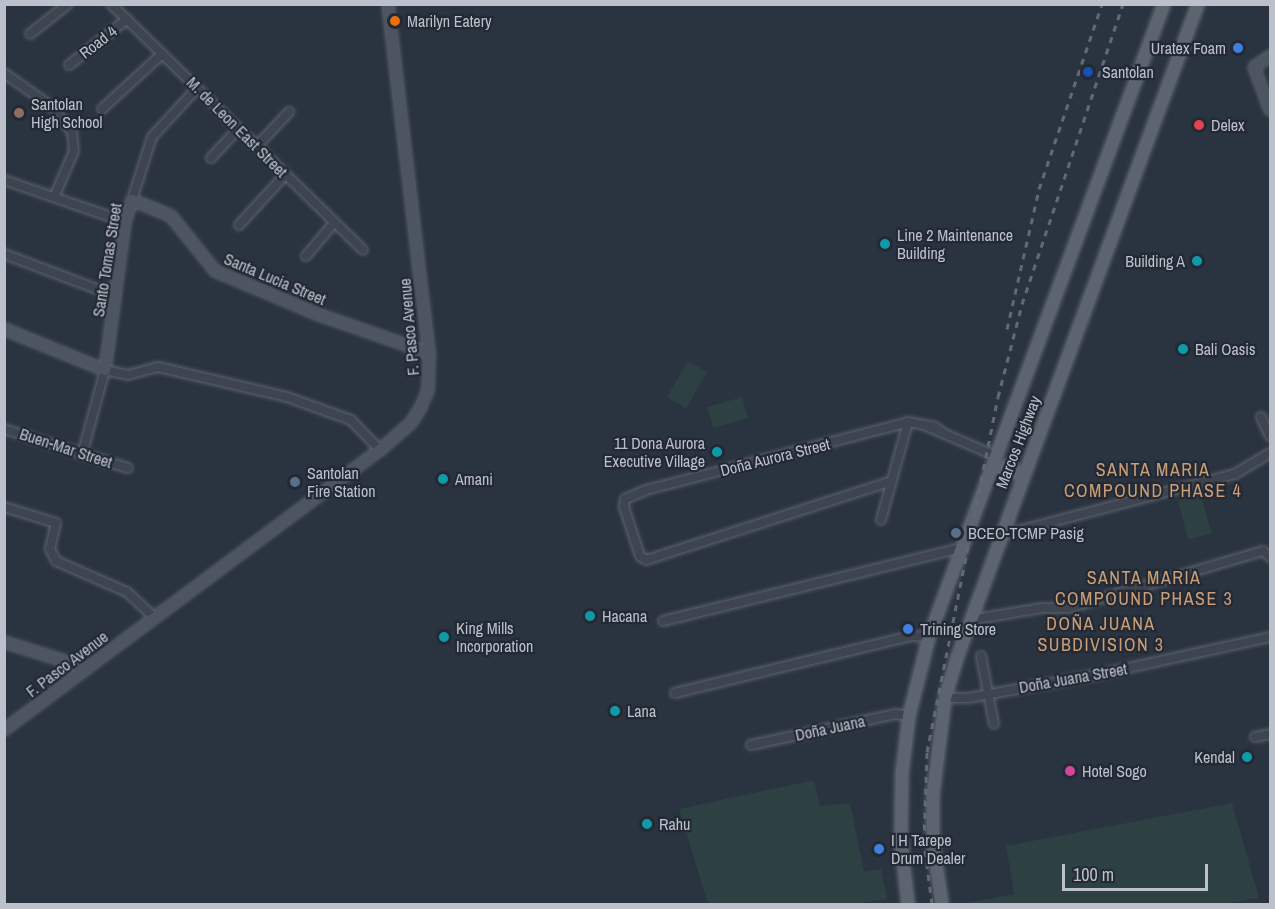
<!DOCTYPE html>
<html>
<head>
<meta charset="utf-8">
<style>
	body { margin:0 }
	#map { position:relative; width:1275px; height:909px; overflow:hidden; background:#2a3340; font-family:"Archivo Narrow",sans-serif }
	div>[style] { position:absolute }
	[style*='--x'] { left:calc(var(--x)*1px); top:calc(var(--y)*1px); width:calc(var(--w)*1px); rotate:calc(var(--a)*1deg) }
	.green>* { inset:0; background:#2d4042; transform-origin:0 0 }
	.roads { filter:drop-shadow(0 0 2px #5c636d) drop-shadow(0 0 2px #5c636d) }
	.street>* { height:8px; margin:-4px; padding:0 4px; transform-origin:4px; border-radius:4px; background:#3e4550 }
	.secondary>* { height:10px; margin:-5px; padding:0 5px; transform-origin:5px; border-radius:5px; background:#4d5462 }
	.primary>* { height:12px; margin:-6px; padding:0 6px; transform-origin:6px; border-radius:6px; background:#5c646f }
	.rail>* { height:3px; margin-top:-1.5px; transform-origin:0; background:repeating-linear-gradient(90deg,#616976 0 6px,transparent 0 12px) }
	.dots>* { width:16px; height:16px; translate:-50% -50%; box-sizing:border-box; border:3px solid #232a35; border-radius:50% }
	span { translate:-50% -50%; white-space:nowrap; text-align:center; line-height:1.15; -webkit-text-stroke:4.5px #232a35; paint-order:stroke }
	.poi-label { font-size:16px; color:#bbc0ca }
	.left { translate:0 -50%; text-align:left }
	.right { translate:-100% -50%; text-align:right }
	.street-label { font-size:16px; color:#bbc0ca }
	.neighbourhood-label { font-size:18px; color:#ca9e76; letter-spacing:1.5px }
	.frame { position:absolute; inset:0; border:6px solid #bbc0ca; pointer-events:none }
	.scale { position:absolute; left:1062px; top:864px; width:146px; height:27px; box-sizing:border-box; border:3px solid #bbc0ca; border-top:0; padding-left:8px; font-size:18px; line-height:21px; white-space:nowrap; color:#bbc0ca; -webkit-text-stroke:4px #232a35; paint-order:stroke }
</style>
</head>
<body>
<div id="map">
	<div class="green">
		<div style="left:688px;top:361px;width:22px;height:42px;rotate:30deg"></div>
		<div style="left:742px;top:397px;width:22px;height:36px;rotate:74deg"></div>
		<div style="left:1201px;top:494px;width:41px;height:24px;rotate:75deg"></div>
		<div style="clip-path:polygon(814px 780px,820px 806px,850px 803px,864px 872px,881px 869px,887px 899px,853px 904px,708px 904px,679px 809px)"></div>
		<div style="clip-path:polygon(1232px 803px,1259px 898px,1225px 904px,962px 904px,1014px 894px,1006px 846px)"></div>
	</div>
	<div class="roads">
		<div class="street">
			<div style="--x:111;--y:4;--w:352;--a:44.3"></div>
			<div style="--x:30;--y:34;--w:48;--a:-38.3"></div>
			<div style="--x:69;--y:65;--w:74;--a:-38.4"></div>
			<div style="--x:4;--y:73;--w:59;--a:35.3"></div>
			<div style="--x:52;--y:107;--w:32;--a:51"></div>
			<div style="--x:72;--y:132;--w:19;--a:84"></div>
			<div style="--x:74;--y:151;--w:48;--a:113.4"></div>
			<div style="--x:102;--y:109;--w:81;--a:-42.5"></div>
			<div style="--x:257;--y:146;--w:47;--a:-46.7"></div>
			<div style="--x:211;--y:158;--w:40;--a:-47"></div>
			<div style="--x:4;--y:180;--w:128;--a:19.1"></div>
			<div style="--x:132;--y:200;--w:66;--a:-72.4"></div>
			<div style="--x:152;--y:137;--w:67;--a:-47.4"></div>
			<div style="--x:239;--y:225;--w:68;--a:-47.4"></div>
			<div style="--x:4;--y:254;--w:119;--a:20.7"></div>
			<div style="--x:306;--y:256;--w:43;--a:-49.7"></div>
			<div style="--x:1261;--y:417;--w:21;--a:65"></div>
			<div style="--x:926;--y:426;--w:78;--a:23.3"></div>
			<div style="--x:4;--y:429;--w:130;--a:17.5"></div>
			<div style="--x:82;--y:455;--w:88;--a:-74.9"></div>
			<div style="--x:105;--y:370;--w:24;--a:12"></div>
			<div style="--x:128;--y:375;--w:31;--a:-15"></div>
			<div style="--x:158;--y:367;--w:132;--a:13.1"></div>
			<div style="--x:287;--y:397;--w:68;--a:19.8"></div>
			<div style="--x:351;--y:420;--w:42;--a:46"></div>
			<div style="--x:889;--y:482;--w:255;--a:162.2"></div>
			<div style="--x:646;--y:560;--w:7;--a:-146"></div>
			<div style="--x:640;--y:556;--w:52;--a:-108.1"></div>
			<div style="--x:624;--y:507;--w:8;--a:-83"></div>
			<div style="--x:625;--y:499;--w:23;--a:-23"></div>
			<div style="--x:646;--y:490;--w:271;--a:-14.5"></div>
			<div style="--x:908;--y:422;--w:27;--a:10"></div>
			<div style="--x:935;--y:427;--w:9;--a:36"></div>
			<div style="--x:4;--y:507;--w:54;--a:17.1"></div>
			<div style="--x:56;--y:523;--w:27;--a:103"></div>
			<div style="--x:50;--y:549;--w:13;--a:63"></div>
			<div style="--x:56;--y:561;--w:77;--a:23.6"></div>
			<div style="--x:127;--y:592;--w:37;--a:43"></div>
			<div style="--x:881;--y:520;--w:102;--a:-74.6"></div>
			<div style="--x:1002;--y:535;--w:241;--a:-14.7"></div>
			<div style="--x:1235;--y:474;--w:41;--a:-31"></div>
			<div style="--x:970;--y:620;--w:73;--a:-9.5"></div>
			<div style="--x:1042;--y:608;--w:27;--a:0"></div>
			<div style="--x:1069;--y:608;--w:202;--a:-16.4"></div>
			<div style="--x:1263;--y:551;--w:9;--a:41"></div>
			<div style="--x:663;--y:621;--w:307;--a:-13.8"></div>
			<div style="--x:981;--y:656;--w:69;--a:79.2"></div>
			<div style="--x:675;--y:693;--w:242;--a:-13.6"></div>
			<div style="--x:910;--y:636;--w:19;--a:3"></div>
			<div style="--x:945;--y:698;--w:23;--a:0"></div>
			<div style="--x:968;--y:698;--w:130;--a:-10.2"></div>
			<div style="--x:1096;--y:675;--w:178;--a:-12.3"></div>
			<div style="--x:1255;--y:737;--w:15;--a:-11"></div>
			<div style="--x:751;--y:745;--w:148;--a:-12.1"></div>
			<div style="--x:896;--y:714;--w:13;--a:9"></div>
		</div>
		<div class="secondary">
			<div style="--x:1270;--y:56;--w:19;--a:145"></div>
			<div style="--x:1254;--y:67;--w:46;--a:69.6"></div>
			<div style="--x:4;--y:329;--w:109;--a:22.1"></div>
			<div style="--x:105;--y:370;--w:149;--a:-82.3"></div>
			<div style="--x:125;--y:222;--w:23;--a:-72"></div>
			<div style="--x:132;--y:200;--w:42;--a:22.3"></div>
			<div style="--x:171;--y:216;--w:70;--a:51.3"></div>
			<div style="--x:215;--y:271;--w:111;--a:22.9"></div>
			<div style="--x:317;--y:314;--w:119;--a:19.2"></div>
			<div style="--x:4;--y:642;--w:87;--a:17.4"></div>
			<div style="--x:4;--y:730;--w:469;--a:-36.7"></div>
			<div style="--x:380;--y:450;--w:41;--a:-41.1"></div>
			<div style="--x:411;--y:423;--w:19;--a:-58"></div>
			<div style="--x:421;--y:407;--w:18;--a:-68"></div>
			<div style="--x:428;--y:390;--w:37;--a:-88"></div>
			<div style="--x:429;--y:353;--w:351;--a:-96.7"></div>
		</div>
		<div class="primary">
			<div style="--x:993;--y:468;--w:18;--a:-6"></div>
			<div style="--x:1011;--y:466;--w:17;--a:50"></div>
			<div style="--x:908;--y:904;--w:62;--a:-96.4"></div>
			<div style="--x:901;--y:842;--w:69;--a:-89.2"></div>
			<div style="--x:902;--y:773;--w:57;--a:-83"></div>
			<div style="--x:909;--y:716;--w:81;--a:-75.8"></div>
			<div style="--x:929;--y:637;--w:675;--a:-69.63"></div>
			<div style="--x:942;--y:904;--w:61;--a:-98.5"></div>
			<div style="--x:933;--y:844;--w:49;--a:-90"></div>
			<div style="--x:933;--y:795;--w:98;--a:-82.9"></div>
			<div style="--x:945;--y:698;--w:42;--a:-73.3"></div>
			<div style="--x:957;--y:658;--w:697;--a:-69.77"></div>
		</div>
	</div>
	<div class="rail">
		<div style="--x:1007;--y:329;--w:144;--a:-77.1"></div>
		<div style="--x:1039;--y:189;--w:195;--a:-71.2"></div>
		<div style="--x:932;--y:904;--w:63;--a:-97.4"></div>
		<div style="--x:924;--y:842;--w:90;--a:-88.1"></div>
		<div style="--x:927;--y:752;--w:362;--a:-78.7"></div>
		<div style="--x:998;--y:397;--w:96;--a:-75.5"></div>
		<div style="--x:1022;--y:304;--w:317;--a:-71.4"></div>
	</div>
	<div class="dots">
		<div style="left:395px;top:21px;background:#e8710a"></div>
		<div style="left:1238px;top:48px;background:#3f7fe0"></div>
		<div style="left:1088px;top:72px;background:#1a4fb4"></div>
		<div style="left:19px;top:113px;background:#8d6e63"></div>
		<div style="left:1199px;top:125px;background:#e0444e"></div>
		<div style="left:885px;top:244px;background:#0f9aa8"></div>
		<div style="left:1197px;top:261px;background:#0f9aa8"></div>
		<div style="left:1183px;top:349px;background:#0f9aa8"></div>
		<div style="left:717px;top:452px;background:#0f9aa8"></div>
		<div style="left:443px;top:479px;background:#0f9aa8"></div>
		<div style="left:295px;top:482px;background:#5c6f8a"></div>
		<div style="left:956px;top:533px;background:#5c6f8a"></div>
		<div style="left:590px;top:616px;background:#0f9aa8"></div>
		<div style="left:908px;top:629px;background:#3f7fe0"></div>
		<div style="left:444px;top:637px;background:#0f9aa8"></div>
		<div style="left:615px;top:711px;background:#0f9aa8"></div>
		<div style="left:1247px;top:757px;background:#0f9aa8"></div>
		<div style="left:1070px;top:771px;background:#d1479c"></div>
		<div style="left:647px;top:824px;background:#0f9aa8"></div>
		<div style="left:879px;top:849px;background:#3f7fe0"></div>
	</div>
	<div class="poi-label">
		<span class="left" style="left:407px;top:21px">Marilyn Eatery</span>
		<span class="right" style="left:1226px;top:48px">Uratex Foam</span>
		<span class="left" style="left:1102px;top:72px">Santolan</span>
		<span class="left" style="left:31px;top:113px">Santolan<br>High School</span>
		<span class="left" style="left:1211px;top:125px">Delex</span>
		<span class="left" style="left:897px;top:244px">Line 2 Maintenance<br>Building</span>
		<span class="right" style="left:1185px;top:261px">Building A</span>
		<span class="left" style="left:1195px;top:349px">Bali Oasis</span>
		<span class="right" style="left:705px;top:452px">11 Dona Aurora<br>Executive Village</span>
		<span class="left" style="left:307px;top:482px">Santolan<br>Fire Station</span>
		<span class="left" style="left:455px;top:479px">Amani</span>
		<span class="left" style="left:968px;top:533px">BCEO-TCMP Pasig</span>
		<span class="left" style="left:602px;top:616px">Hacana</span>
		<span class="left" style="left:456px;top:637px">King Mills<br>Incorporation</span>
		<span class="left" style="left:920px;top:629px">Trining Store</span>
		<span class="left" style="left:627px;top:711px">Lana</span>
		<span class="right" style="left:1235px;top:757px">Kendal</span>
		<span class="left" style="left:1082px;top:771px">Hotel Sogo</span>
		<span class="left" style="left:659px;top:824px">Rahu</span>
		<span class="left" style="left:891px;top:849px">I H Tarepe<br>Drum Dealer</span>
	</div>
	<div class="street-label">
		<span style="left:98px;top:42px;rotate:-38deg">Road 4</span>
		<span style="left:237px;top:127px;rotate:45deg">M. de Leon East Street</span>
		<span style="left:107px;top:260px;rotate:-81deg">Santo Tomas Street</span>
		<span style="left:275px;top:279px;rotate:23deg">Santa Lucia Street</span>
		<span style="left:409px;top:327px;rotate:-95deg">F. Pasco Avenue</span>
		<span style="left:1018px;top:442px;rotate:-69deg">Marcos Highway</span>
		<span style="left:66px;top:448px;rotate:18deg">Buen-Mar Street</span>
		<span style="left:775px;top:457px;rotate:-14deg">Doña Aurora Street</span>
		<span style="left:67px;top:664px;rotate:-37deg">F. Pasco Avenue</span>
		<span style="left:1073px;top:678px;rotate:-10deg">Doña Juana Street</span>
		<span style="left:830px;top:728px;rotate:-12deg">Doña Juana</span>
	</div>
	<div class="neighbourhood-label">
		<span style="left:1153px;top:481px">SANTA MARIA<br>COMPOUND PHASE 4</span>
		<span style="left:1144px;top:589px">SANTA MARIA<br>COMPOUND PHASE 3</span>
		<span style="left:1101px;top:635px">DOÑA JUANA<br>SUBDIVISION 3</span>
	</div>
	<div class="frame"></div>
	<div class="scale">100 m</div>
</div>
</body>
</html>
